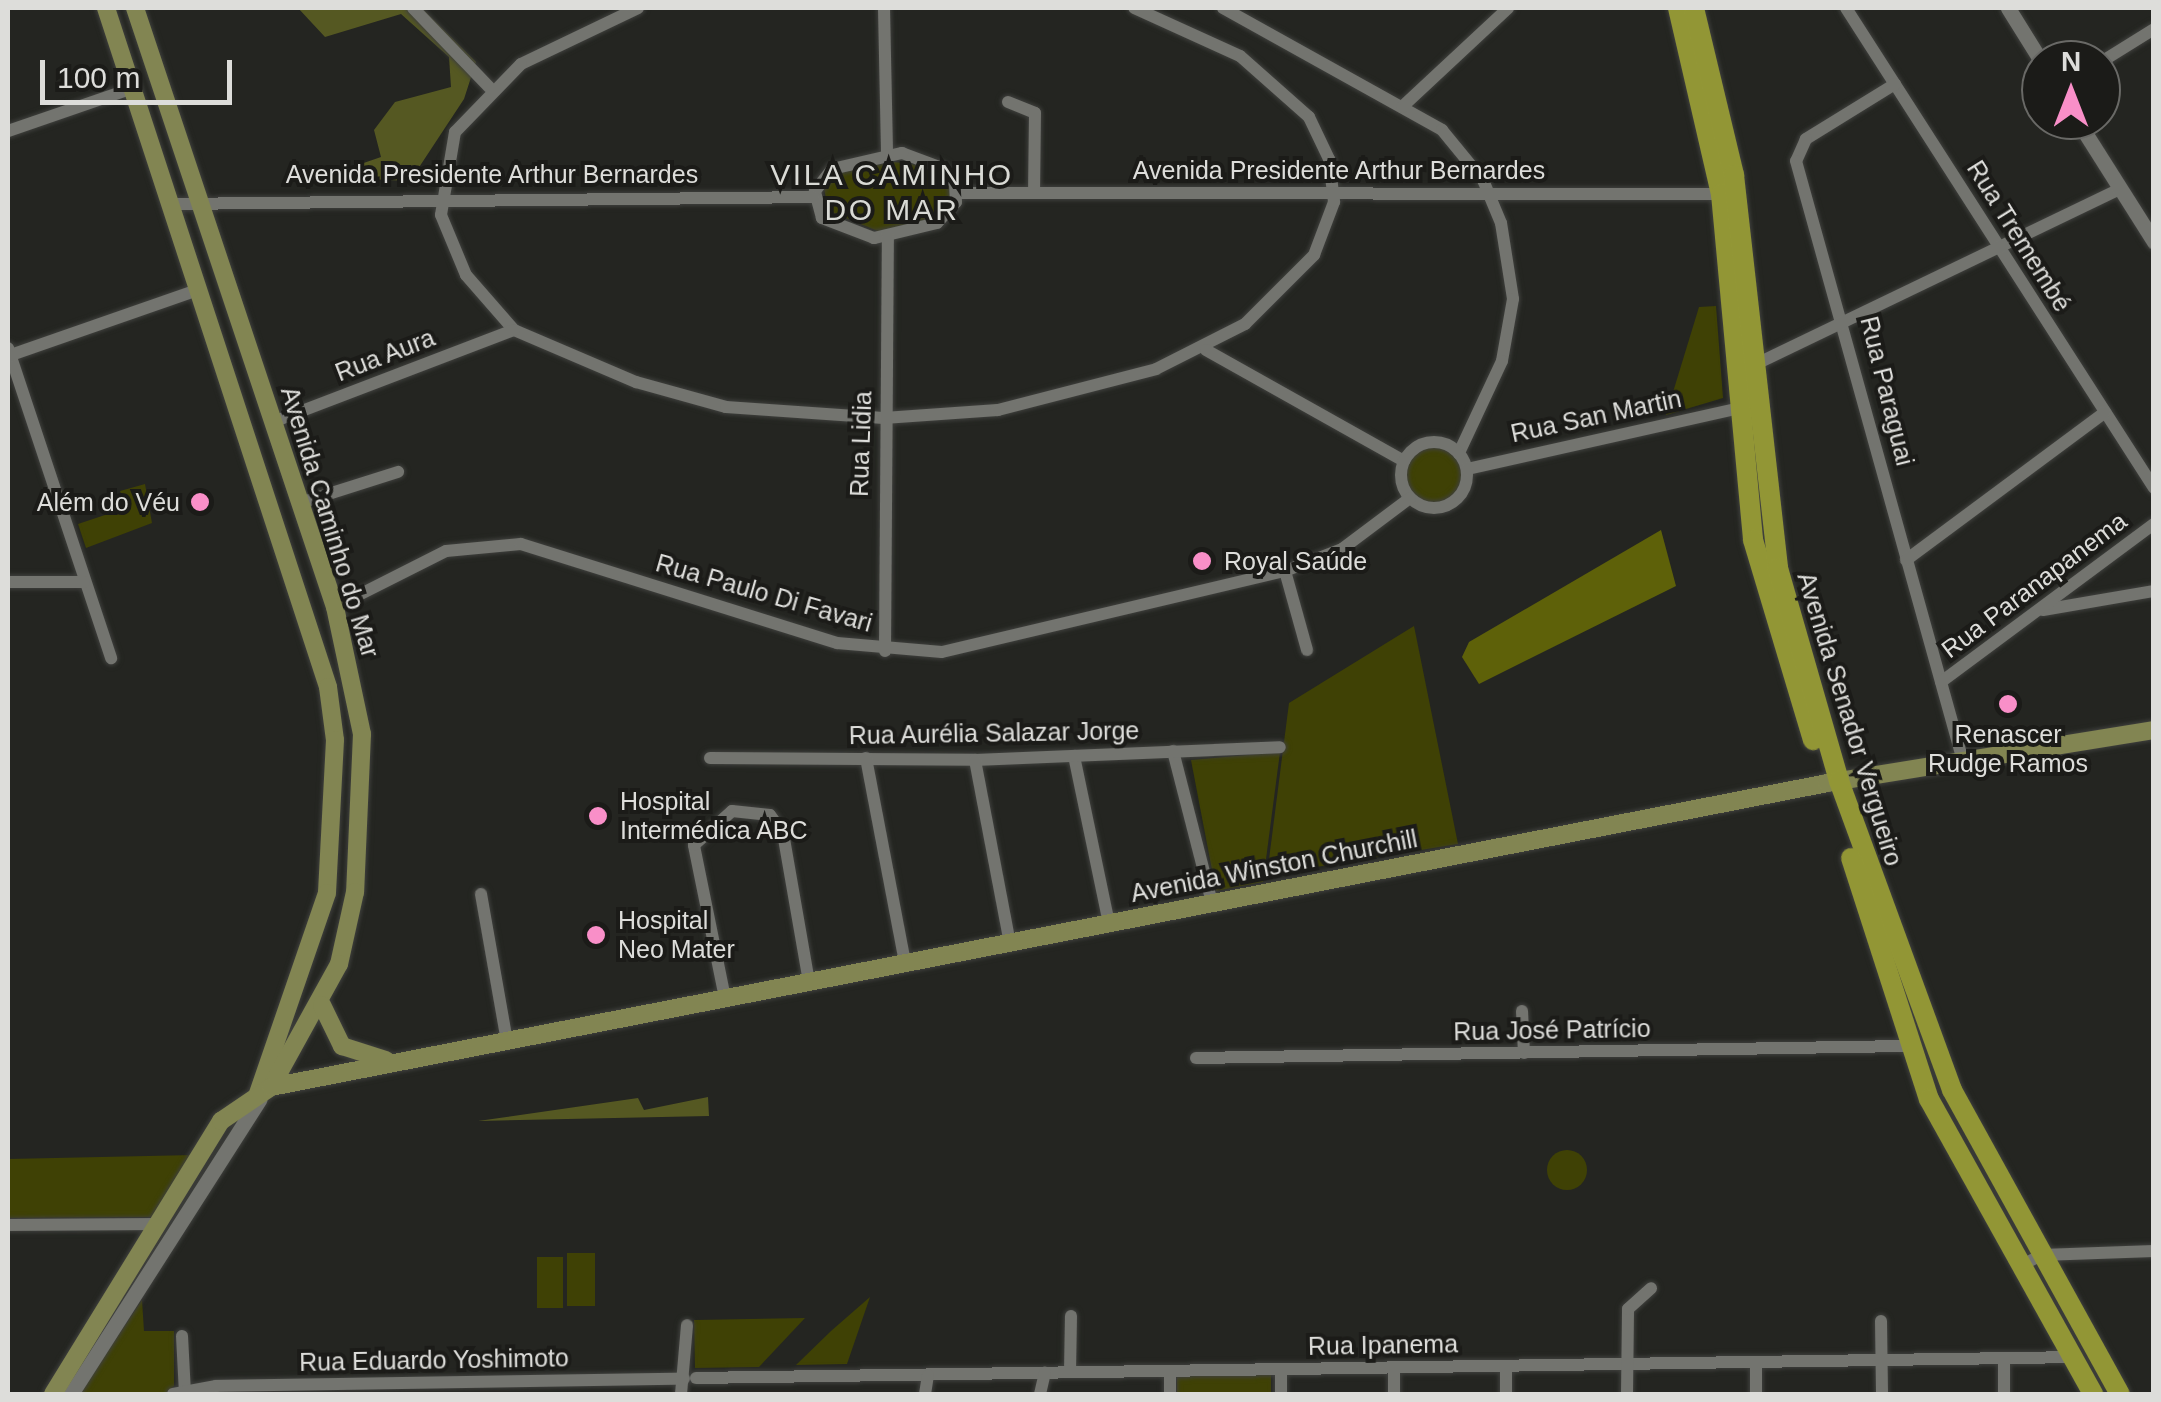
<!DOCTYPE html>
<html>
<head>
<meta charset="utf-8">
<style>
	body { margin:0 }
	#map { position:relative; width:2161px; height:1402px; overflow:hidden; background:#242521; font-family:Helvetica,sans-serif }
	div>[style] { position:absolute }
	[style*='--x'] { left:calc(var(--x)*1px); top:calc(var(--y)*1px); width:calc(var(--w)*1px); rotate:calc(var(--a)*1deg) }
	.green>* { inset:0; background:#3f4105; transform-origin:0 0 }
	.round { border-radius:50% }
	.forest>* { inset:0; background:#555822 }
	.water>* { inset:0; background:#5e6109 }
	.roads { filter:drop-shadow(0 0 2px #3f403d) drop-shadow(0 0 2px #3f403d) }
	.minor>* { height:12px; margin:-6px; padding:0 6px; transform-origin:6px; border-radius:6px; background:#73746f }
	.minor>.ring { margin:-6px; padding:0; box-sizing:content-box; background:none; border:12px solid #73746f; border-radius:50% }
	.tertiary>* { height:15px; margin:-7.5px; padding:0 7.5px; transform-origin:7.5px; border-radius:7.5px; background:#73746f }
	.secondary>* { height:18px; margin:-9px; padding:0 9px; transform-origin:9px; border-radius:9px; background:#828552 }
	.primary>* { height:20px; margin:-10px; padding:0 10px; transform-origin:10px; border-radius:10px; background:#929635 }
	.dots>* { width:28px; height:28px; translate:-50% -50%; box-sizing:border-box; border:5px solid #1b1b18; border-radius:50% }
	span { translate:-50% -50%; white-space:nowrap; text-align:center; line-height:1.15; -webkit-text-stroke:8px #1b1b18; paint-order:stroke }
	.street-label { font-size:25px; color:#ddddda }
	.poi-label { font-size:25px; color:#ddddda }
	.right { translate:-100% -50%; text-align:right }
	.left { translate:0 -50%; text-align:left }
	.quarter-label { font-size:30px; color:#d9dad5; letter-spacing:2.5px }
	.frame { position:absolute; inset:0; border:10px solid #ddddda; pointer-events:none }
	.north { position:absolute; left:2021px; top:40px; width:100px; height:100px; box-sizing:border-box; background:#1b1b18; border:2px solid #696966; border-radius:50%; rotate:0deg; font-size:28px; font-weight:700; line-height:40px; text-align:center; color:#ddddda }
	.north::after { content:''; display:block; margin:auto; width:35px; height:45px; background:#f98fc8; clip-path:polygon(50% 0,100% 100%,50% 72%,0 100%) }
	.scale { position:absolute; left:40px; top:60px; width:192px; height:45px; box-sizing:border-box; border:5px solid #ddddda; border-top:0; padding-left:12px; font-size:30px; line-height:35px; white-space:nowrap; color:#ddddda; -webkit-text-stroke:8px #1b1b18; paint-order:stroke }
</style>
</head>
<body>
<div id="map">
	<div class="green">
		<div style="clip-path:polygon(895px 162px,931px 167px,952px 184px,953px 201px,930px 223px,880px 232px,829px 211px,824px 189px,841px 171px)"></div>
		<div style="clip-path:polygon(1716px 306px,1723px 398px,1666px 415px,1699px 307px)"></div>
		<div class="round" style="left:1403px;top:444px;width:62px;height:62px"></div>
		<div style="clip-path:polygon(145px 484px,152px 523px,86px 548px,78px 524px,126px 508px,120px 491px)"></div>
		<div style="clip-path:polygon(1414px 626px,1458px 844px,1267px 875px,1289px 703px)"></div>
		<div style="clip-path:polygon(1280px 752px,1263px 882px,1216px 891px,1191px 760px)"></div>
		<div class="round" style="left:1547px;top:1150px;width:40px;height:40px"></div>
		<div style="clip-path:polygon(194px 1155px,154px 1217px,8px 1218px,8px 1159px)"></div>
		<div style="left:567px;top:1253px;width:28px;height:53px"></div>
		<div style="left:537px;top:1257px;width:26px;height:51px"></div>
		<div style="clip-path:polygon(870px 1297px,847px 1364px,796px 1365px,831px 1331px)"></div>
		<div style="clip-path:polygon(142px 1300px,144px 1331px,174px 1331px,174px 1386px,165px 1394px,79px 1394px)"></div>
		<div style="clip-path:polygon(805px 1318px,759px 1367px,695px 1368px,694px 1320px)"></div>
		<div style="left:1271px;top:1375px;width:19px;height:94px;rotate:90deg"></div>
	</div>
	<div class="forest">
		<div style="clip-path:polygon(298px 8px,422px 8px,476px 62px,464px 99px,410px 181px,323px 177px,381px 157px,374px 130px,395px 102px,451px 87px,449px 57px,401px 14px,325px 37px)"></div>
		<div style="clip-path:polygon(708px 1097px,709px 1116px,478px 1121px,638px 1098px,644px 1110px)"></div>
	</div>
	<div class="water">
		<div style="clip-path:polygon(1661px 530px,1676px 586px,1479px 684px,1462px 657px,1469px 642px)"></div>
	</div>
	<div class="roads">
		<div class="minor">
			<div style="--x:413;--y:8;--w:110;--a:46.1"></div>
			<div style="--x:638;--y:8;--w:130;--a:154.4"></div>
			<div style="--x:521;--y:64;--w:95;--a:134.1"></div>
			<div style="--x:455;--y:132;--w:84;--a:99.6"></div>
			<div style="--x:441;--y:215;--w:65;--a:67.4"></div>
			<div style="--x:466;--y:275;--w:73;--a:48.9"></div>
			<div style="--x:514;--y:330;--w:133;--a:23.1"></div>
			<div style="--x:636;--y:382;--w:93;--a:15.5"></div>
			<div style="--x:726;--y:407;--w:158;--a:4"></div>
			<div style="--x:884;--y:418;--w:114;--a:-4"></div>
			<div style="--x:998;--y:410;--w:163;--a:-14.5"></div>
			<div style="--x:1156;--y:369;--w:100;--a:-26.8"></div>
			<div style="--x:1245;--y:324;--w:98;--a:-45"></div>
			<div style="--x:1314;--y:255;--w:57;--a:-69.3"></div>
			<div style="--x:1334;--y:202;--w:43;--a:-96.6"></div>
			<div style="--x:1329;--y:159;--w:47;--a:-115.5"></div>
			<div style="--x:1309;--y:117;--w:92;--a:-138.5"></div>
			<div style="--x:1240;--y:56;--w:116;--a:-155.6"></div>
			<div style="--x:884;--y:8;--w:145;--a:88.8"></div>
			<div style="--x:1223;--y:8;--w:251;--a:29.1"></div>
			<div style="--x:1442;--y:130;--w:65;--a:50.6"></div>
			<div style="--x:1483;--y:180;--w:47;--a:67.3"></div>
			<div style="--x:1501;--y:223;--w:77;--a:81"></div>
			<div style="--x:1513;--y:299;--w:63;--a:100.1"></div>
			<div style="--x:1502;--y:361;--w:102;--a:115.1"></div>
			<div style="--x:1846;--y:8;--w:570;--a:57.31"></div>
			<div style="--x:2101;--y:62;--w:62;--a:-31.9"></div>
			<div style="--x:1895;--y:84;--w:105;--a:148.3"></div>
			<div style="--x:1806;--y:139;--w:24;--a:114"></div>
			<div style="--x:1796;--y:161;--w:623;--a:74.45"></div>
			<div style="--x:1008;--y:102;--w:29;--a:22"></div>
			<div style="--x:1035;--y:113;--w:79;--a:90.7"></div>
			<div style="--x:1402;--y:107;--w:145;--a:-43"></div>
			<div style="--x:8;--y:131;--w:132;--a:-19"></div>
			<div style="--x:902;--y:153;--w:43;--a:20.6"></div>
			<div style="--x:942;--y:168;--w:21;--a:51"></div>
			<div style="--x:955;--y:184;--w:18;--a:87"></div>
			<div style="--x:956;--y:202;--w:28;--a:132"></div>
			<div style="--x:937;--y:223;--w:65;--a:166.6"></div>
			<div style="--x:874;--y:238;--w:56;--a:-159"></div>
			<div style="--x:822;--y:218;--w:28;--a:-105"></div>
			<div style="--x:815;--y:191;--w:28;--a:-52"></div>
			<div style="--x:832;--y:169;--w:72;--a:-12.9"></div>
			<div style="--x:957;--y:193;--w:764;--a:0.07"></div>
			<div style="--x:172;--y:204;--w:642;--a:-0.62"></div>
			<div style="--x:8;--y:348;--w:327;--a:71.6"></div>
			<div style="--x:1206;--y:350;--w:227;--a:29.3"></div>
			<div style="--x:8;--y:356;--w:203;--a:-19.2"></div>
			<div style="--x:1754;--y:365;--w:406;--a:-25.7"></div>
			<div style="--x:273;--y:422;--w:258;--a:-20.9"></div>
			<div class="ring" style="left:1401px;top:442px;width:54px;height:54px"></div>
			<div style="--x:1467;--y:469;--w:276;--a:-12.6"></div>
			<div style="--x:300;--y:503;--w:103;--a:-17.6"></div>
			<div style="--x:1906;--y:560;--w:248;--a:-36.6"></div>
			<div style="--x:1285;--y:571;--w:82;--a:74.4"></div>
			<div style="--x:8;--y:582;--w:76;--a:0"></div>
			<div style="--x:335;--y:607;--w:124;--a:-26.8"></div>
			<div style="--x:446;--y:551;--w:75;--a:-5.3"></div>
			<div style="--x:521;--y:544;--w:331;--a:17.4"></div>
			<div style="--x:837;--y:643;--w:105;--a:4.9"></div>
			<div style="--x:942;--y:652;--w:352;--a:-13.3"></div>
			<div style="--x:1285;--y:571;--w:61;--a:-21.1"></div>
			<div style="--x:1342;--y:549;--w:85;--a:-36.9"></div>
			<div style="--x:2043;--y:610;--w:113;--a:-9.7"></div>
			<div style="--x:885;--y:651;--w:414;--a:-89.6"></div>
			<div style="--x:1941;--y:682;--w:265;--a:-36.6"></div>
			<div style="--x:1173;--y:751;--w:157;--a:75.6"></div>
			<div style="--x:1074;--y:756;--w:171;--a:78.2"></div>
			<div style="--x:710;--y:758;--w:265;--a:0.4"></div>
			<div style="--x:975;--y:760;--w:305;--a:-2.4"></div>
			<div style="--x:866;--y:758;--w:209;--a:79.2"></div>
			<div style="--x:975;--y:760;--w:186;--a:79.2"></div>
			<div style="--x:481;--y:894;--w:149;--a:80"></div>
			<div style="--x:725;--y:998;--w:156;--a:-101.5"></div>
			<div style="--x:694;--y:845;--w:51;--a:-41.8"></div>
			<div style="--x:732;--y:811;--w:38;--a:6"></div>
			<div style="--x:770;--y:815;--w:22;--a:54"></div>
			<div style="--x:783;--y:833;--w:151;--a:80.1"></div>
			<div style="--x:1522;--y:1011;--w:42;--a:87.3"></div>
			<div style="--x:1196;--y:1058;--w:712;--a:-0.97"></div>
			<div style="--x:8;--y:1225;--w:145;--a:-0.4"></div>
			<div style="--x:2022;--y:1265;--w:22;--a:-27"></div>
			<div style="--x:2042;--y:1255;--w:112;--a:-2"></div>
			<div style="--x:1881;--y:1321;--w:73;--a:89.2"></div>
			<div style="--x:182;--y:1336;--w:57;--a:87"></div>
			<div style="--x:2004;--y:1358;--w:36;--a:90"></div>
			<div style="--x:1756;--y:1362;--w:32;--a:90"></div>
			<div style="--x:1506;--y:1366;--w:28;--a:90"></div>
			<div style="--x:1394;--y:1367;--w:27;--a:90"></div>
			<div style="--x:1281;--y:1369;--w:25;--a:90"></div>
			<div style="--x:1170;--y:1371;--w:23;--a:90"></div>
			<div style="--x:1070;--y:1372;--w:56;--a:-89"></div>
			<div style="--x:696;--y:1378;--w:1375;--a:-0.87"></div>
			<div style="--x:173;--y:1394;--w:44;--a:-10.5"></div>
			<div style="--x:216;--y:1386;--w:468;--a:-0.9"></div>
			<div style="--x:681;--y:1394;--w:69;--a:-85"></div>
			<div style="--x:925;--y:1394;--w:19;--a:-81"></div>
			<div style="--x:1040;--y:1394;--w:22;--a:-77"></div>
			<div style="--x:1627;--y:1394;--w:85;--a:-89.3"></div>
			<div style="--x:1628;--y:1309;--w:31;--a:-42"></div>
		</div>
		<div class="tertiary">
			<div style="--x:2008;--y:8;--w:62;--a:58.1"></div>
			<div style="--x:2077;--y:120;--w:144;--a:57.7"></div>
			<div style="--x:71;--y:1394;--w:350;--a:-57.4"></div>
		</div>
		<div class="secondary">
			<div style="--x:106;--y:8;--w:714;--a:71.89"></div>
			<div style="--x:328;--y:687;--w:53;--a:82.5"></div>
			<div style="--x:335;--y:740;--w:153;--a:93"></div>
			<div style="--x:327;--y:893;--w:212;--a:109"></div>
			<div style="--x:135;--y:8;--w:632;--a:71.54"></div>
			<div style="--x:335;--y:607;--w:130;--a:78"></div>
			<div style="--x:362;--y:734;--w:158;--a:92.5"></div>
			<div style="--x:355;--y:892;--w:74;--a:102.5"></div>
			<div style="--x:339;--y:964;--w:141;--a:118.9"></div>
			<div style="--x:322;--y:1005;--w:46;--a:64"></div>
			<div style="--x:342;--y:1046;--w:46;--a:17.7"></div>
			<div style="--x:53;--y:1394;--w:321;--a:-58.4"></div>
			<div style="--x:221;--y:1121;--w:60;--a:-34.2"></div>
			<div style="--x:271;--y:1087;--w:1585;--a:-11.05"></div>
			<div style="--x:1827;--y:783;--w:331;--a:-9.2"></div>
		</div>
		<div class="primary">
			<div style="--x:1678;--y:8;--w:191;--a:77"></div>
			<div style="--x:1721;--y:194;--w:347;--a:84.7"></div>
			<div style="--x:1753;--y:540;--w:209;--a:73.3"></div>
			<div style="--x:1694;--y:8;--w:172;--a:76.5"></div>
			<div style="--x:1734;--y:175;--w:395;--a:83.6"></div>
			<div style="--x:1778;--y:568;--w:222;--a:74"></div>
			<div style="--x:1839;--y:781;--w:329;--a:69.9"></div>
			<div style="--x:1952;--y:1090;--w:347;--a:61.1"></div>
			<div style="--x:1851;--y:858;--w:253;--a:72.1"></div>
			<div style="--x:1929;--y:1099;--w:338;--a:60.9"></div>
		</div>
	</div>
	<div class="dots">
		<div style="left:200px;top:502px;background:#f98fc8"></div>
		<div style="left:1202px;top:561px;background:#f98fc8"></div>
		<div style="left:2008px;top:704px;background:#f98fc8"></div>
		<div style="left:598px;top:816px;background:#f98fc8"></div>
		<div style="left:596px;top:935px;background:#f98fc8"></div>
	</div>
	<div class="street-label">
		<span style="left:1339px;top:170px">Avenida Presidente Arthur Bernardes</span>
		<span style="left:492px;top:174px">Avenida Presidente Arthur Bernardes</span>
		<span style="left:2019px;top:236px;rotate:58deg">Rua Tremembé</span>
		<span style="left:385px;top:355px;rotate:-21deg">Rua Aura</span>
		<span style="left:1887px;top:391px;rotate:76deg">Rua Paraguai</span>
		<span style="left:1596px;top:416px;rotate:-12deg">Rua San Martin</span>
		<span style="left:861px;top:444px;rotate:-88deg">Rua Lidia</span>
		<span style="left:330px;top:522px;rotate:73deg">Avenida Caminho do Mar</span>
		<span style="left:2034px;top:585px;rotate:-37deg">Rua Paranapanema</span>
		<span style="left:764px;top:593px;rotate:16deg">Rua Paulo Di Favari</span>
		<span style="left:1850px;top:719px;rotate:73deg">Avenida Senador Vergueiro</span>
		<span style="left:994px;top:733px;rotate:-1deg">Rua Aurélia Salazar Jorge</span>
		<span style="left:1274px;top:866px;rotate:-11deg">Avenida Winston Churchill</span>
		<span style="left:1552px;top:1030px;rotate:-1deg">Rua José Patrício</span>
		<span style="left:1383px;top:1345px;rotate:-1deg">Rua Ipanema</span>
		<span style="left:434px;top:1360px;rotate:-1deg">Rua Eduardo Yoshimoto</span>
	</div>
	<div class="poi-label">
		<span class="right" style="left:180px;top:502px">Além do Véu</span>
		<span class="left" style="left:1224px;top:561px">Royal Saúde</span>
		<span style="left:2008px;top:749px">Renascer<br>Rudge Ramos</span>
		<span class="left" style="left:620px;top:816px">Hospital<br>Intermédica ABC</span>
		<span class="left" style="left:618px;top:935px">Hospital<br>Neo Mater</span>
	</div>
	<div class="quarter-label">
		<span style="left:892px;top:192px">VILA CAMINHO<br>DO MAR</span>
	</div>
	<div class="frame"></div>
	<div class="north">N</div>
	<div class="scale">100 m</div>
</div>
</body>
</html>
